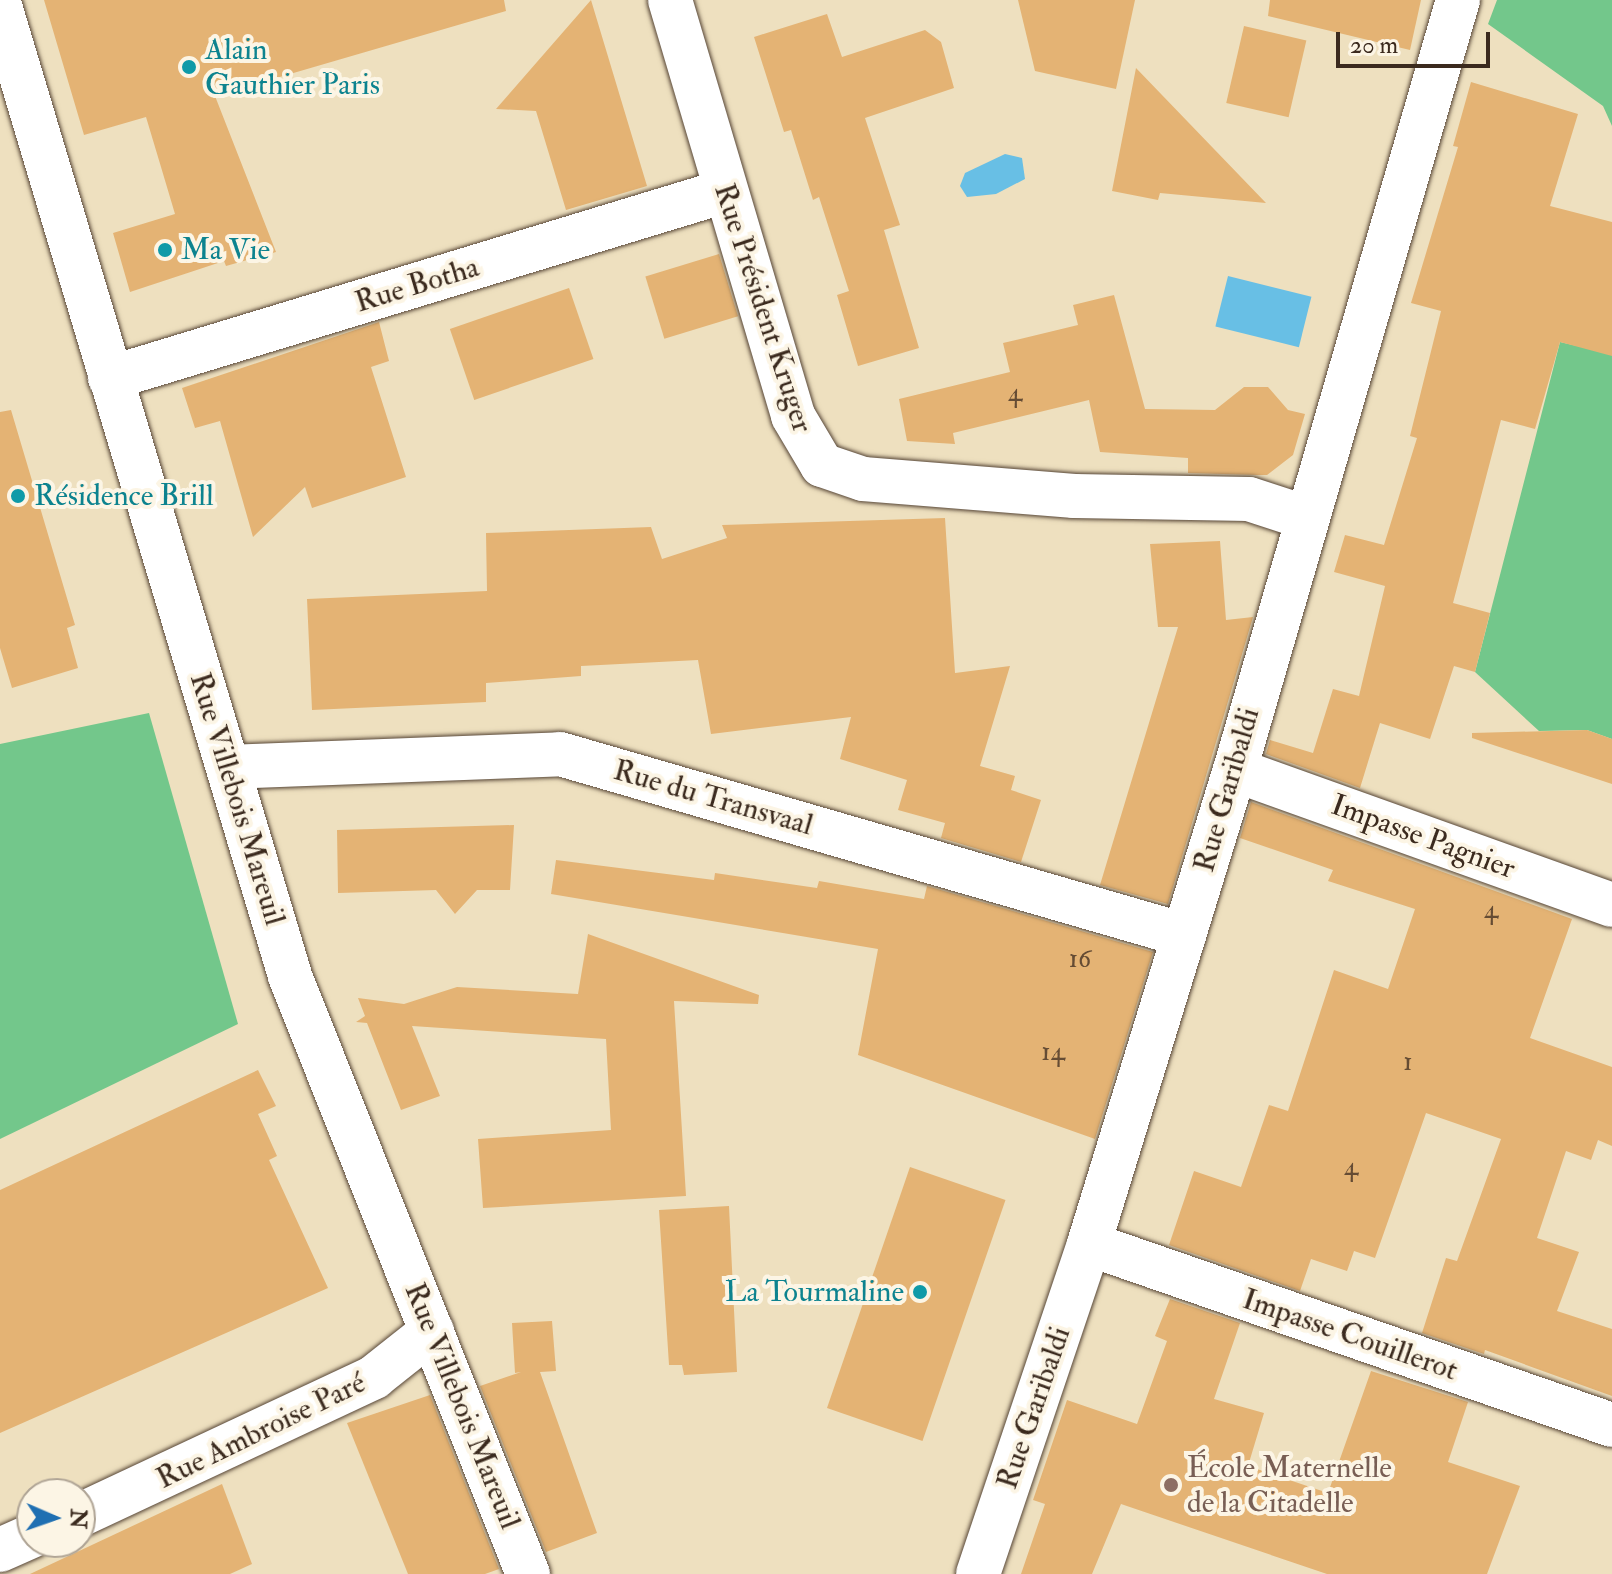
<!DOCTYPE html>
<html>
<head>
<meta charset="utf-8">
<style>
	body { margin:0 }
	#map { position:relative; width:1612px; height:1574px; overflow:hidden; background:#eee0bf; font-family:"IM FELL Double Pica",serif }
	div>[style] { position:absolute }
	[style*='--x'] { left:calc(var(--x)*1px); top:calc(var(--y)*1px); width:calc(var(--w)*1px); rotate:calc(var(--a)*1deg) }
	.green>* { inset:0; background:#73c78b }
	.water>* { inset:0; background:#68bfe5; transform-origin:0 0 }
	.building>* { inset:0; background:#e4b374; transform-origin:0 0 }
	.roads { filter:drop-shadow(0 0 2px #564536) drop-shadow(0 0 2px #564536) }
	.minor>* { height:44px; margin:-22px; padding:0 22px; transform-origin:22px; border-radius:22px; background:#fff }
	.dots>* { width:22px; height:22px; translate:-50% -50%; box-sizing:border-box; border:4px solid #fcf5e5; border-radius:50% }
	span { translate:-50% -50%; white-space:nowrap; text-align:center; line-height:1.15; -webkit-text-stroke:8px #fcf5e5; paint-order:stroke }
	.number-label { font-size:26px; color:#654c34 }
	.number-label span { -webkit-text-stroke-width:0 }
	.culture-label { font-size:30px; color:#0d838f }
	.left { translate:0 -50%; text-align:left }
	.right { translate:-100% -50%; text-align:right }
	.street-label { font-size:30px; color:#3b2a1e }
	.education-label { font-size:30px; color:#785e54 }
	.north { position:absolute; left:16px; top:1478px; width:80px; height:80px; box-sizing:border-box; background:#fcf5e5; border:2px solid #afa495; border-radius:50%; rotate:92deg; font-size:22px; font-weight:700; line-height:32px; text-align:center; color:#3b2a1e }
	.north::after { content:''; display:block; margin:auto; width:28px; height:36px; background:#1f6fb2; clip-path:polygon(50% 0,100% 100%,50% 72%,0 100%) }
	.scale { position:absolute; left:1336px; top:32px; width:154px; height:36px; box-sizing:border-box; border:4px solid #3b2a1e; border-top:0; padding-left:10px; font-size:24px; line-height:28px; white-space:nowrap; color:#3b2a1e; -webkit-text-stroke:6px #fcf5e5; paint-order:stroke }
</style>
</head>
<body>
<div id="map">
	<div class="green">
		<div style="clip-path:polygon(1497px 0,1612px 0,1612px 126px,1603px 106px,1488px 24px)"></div>
		<div style="clip-path:polygon(1560px 342px,1612px 354px,1612px 739px,1587px 730px,1539px 731px,1475px 672px)"></div>
		<div style="clip-path:polygon(149px 713px,238px 1024px,0 1139px,0 744px)"></div>
	</div>
	<div class="water">
		<div style="clip-path:polygon(1005px 154px,1022px 158px,1025px 179px,996px 194px,967px 197px,960px 186px,965px 173px)"></div>
		<div style="left:1228px;top:276px;width:86px;height:52px;rotate:14deg"></div>
	</div>
	<div class="building">
		<div style="clip-path:polygon(44px 0,504px 0,506px 11px,215px 96px,276px 252px,226px 266px,224px 261px,130px 292px,113px 233px,175px 214px,161px 167px,146px 117px,84px 135px)"></div>
		<div style="clip-path:polygon(591px 0,647px 186px,566px 210px,536px 111px,496px 109px)"></div>
		<div style="clip-path:polygon(1018px 0,1135px 0,1116px 89px,1035px 71px)"></div>
		<div style="clip-path:polygon(1270px 0,1421px 0,1410px 50px,1268px 16px)"></div>
		<div style="clip-path:polygon(827px 14px,842px 57px,925px 30px,941px 42px,954px 88px,865px 118px,900px 225px,884px 230px,919px 348px,858px 366px,837px 295px,849px 291px,819px 197px,813px 200px,791px 130px,784px 132px,754px 37px)"></div>
		<div style="left:1244px;top:26px;width:64px;height:79px;rotate:13deg"></div>
		<div style="clip-path:polygon(1136px 68px,1266px 203px,1160px 193px,1158px 200px,1112px 191px)"></div>
		<div style="clip-path:polygon(1471px 82px,1578px 114px,1550px 206px,1612px 222px,1612px 356px,1560px 342px,1535px 429px,1501px 420px,1453px 603px,1490px 613px,1475px 672px,1454px 666px,1430px 739px,1380px 723px,1360px 788px,1266px 754px,1270px 740px,1313px 753px,1333px 689px,1359px 696px,1385px 586px,1334px 572px,1345px 535px,1384px 545px,1417px 438px,1410px 436px,1441px 311px,1411px 303px,1458px 147px,1453px 146px)"></div>
		<div style="left:719px;top:254px;width:65px;height:77px;rotate:73deg"></div>
		<div style="left:569px;top:288px;width:75px;height:126px;rotate:71deg"></div>
		<div style="clip-path:polygon(1114px 295px,1145px 409px,1215px 410px,1244px 387px,1268px 387px,1288px 410px,1305px 414px,1293px 455px,1267px 475px,1257px 475px,1188px 473px,1188px 458px,1100px 452px,1089px 400px,953px 433px,955px 444px,907px 441px,899px 399px,1010px 372px,1003px 343px,1078px 325px,1073px 305px)"></div>
		<div style="clip-path:polygon(379px 322px,389px 361px,371px 367px,406px 477px,312px 508px,305px 487px,253px 537px,220px 421px,195px 428px,182px 388px)"></div>
		<div style="clip-path:polygon(11px 410px,75px 625px,67px 628px,78px 668px,12px 688px,0 648px,0 412px)"></div>
		<div style="clip-path:polygon(945px 518px,955px 673px,1010px 666px,980px 766px,1015px 776px,1011px 790px,1041px 800px,1021px 862px,941px 838px,945px 823px,898px 810px,907px 780px,840px 759px,851px 717px,711px 734px,698px 660px,581px 666px,581px 676px,486px 683px,486px 702px,312px 710px,307px 599px,487px 591px,486px 533px,651px 527px,662px 559px,727px 538px,722px 525px)"></div>
		<div style="clip-path:polygon(1220px 541px,1226px 620px,1253px 617px,1168px 904px,1100px 885px,1178px 627px,1158px 627px,1150px 544px)"></div>
		<div style="clip-path:polygon(1587px 730px,1612px 739px,1612px 784px,1472px 738px,1472px 733px)"></div>
		<div style="clip-path:polygon(1251px 802px,1572px 919px,1530px 1038px,1612px 1067px,1612px 1146px,1598px 1140px,1591px 1160px,1566px 1151px,1537px 1238px,1579px 1252px,1557px 1311px,1612px 1329px,1612px 1396px,1485px 1350px,1484px 1354px,1422px 1333px,1446px 1258px,1457px 1261px,1501px 1139px,1426px 1113px,1375px 1258px,1354px 1251px,1347px 1271px,1311px 1259px,1300px 1291px,1169px 1245px,1194px 1171px,1241px 1187px,1269px 1105px,1288px 1111px,1334px 970px,1388px 989px,1415px 909px,1328px 881px,1333px 870px,1240px 838px)"></div>
		<div style="clip-path:polygon(514px 825px,510px 890px,477px 890px,455px 914px,436px 890px,338px 893px,337px 830px)"></div>
		<div style="clip-path:polygon(556px 860px,714px 880px,715px 873px,817px 888px,819px 881px,924px 899px,927px 886px,1153px 952px,1095px 1139px,858px 1055px,878px 949px,551px 894px)"></div>
		<div style="clip-path:polygon(588px 934px,759px 995px,758px 1004px,674px 1001px,686px 1196px,483px 1208px,478px 1139px,611px 1130px,606px 1039px,412px 1026px,440px 1096px,401px 1110px,367px 1023px,356px 1022px,365px 1016px,358px 998px,404px 1004px,457px 987px,578px 994px)"></div>
		<div style="clip-path:polygon(258px 1070px,276px 1106px,258px 1114px,277px 1156px,269px 1160px,328px 1288px,0 1433px,0 1190px)"></div>
		<div style="left:910px;top:1167px;width:101px;height:255px;rotate:19deg"></div>
		<div style="clip-path:polygon(729px 1206px,737px 1372px,684px 1375px,682px 1365px,669px 1365px,659px 1210px)"></div>
		<div style="clip-path:polygon(1170px 1299px,1240px 1323px,1214px 1399px,1264px 1413px,1248px 1466px,1328px 1493px,1371px 1371px,1468px 1402px,1448px 1462px,1520px 1486px,1487px 1574px,1327px 1574px,1121px 1504px,1092px 1574px,1021px 1574px,1045px 1504px,1033px 1500px,1067px 1400px,1137px 1424px,1167px 1341px,1155px 1336px)"></div>
		<div style="clip-path:polygon(552px 1321px,556px 1371px,540px 1372px,597px 1533px,546px 1552px,480px 1386px,521px 1372px,515px 1373px,512px 1323px)"></div>
		<div style="clip-path:polygon(430px 1395px,499px 1569px,485px 1574px,408px 1574px,347px 1423px)"></div>
		<div style="clip-path:polygon(222px 1484px,252px 1564px,230px 1574px,30px 1574px)"></div>
	</div>
	<div class="roads">
		<div class="minor">
			<div style="--x:670;--y:0;--w:434;--a:73.5"></div>
			<div style="--x:793;--y:416;--w:57;--a:59.4"></div>
			<div style="--x:822;--y:465;--w:43;--a:18.9"></div>
			<div style="--x:863;--y:479;--w:212;--a:4.6"></div>
			<div style="--x:1074;--y:496;--w:175;--a:1"></div>
			<div style="--x:1249;--y:499;--w:58;--a:18.1"></div>
			<div style="--x:0;--y:6;--w:1012;--a:73.35"></div>
			<div style="--x:290;--y:976;--w:644;--a:68.3"></div>
			<div style="--x:110;--y:378;--w:643;--a:-16.91"></div>
			<div style="--x:229;--y:767;--w:331;--a:-2.2"></div>
			<div style="--x:560;--y:754;--w:650;--a:16.18"></div>
			<div style="--x:1235;--y:770;--w:400;--a:19.7"></div>
			<div style="--x:1089;--y:1244;--w:553;--a:19.09"></div>
			<div style="--x:80;--y:1515;--w:325;--a:-25.1"></div>
			<div style="--x:374;--y:1377;--w:74;--a:-38.4"></div>
			<div style="--x:0;--y:1550;--w:35;--a:-24"></div>
			<div style="--x:978;--y:1574;--w:348;--a:-71.4"></div>
			<div style="--x:1089;--y:1244;--w:496;--a:-72.9"></div>
			<div style="--x:1235;--y:770;--w:802;--a:-73.85"></div>
		</div>
	</div>
	<div class="dots">
		<div style="left:189px;top:67px;background:#0f9aa8"></div>
		<div style="left:165px;top:250px;background:#0f9aa8"></div>
		<div style="left:18px;top:496px;background:#0f9aa8"></div>
		<div style="left:920px;top:1292px;background:#0f9aa8"></div>
		<div style="left:1171px;top:1485px;background:#8d6e63"></div>
	</div>
	<div class="number-label">
		<span style="left:1015px;top:394px">4</span>
		<span style="left:1491px;top:911px">4</span>
		<span style="left:1080px;top:960px">16</span>
		<span style="left:1053px;top:1053px">14</span>
		<span style="left:1408px;top:1063px">1</span>
		<span style="left:1351px;top:1168px">4</span>
	</div>
	<div class="culture-label">
		<span class="left" style="left:205px;top:67px">Alain<br>Gauthier Paris</span>
		<span class="left" style="left:181px;top:250px">Ma Vie</span>
		<span class="left" style="left:34px;top:496px">Résidence Brill</span>
		<span class="right" style="left:904px;top:1292px">La Tourmaline</span>
	</div>
	<div class="street-label">
		<span style="left:417px;top:285px;rotate:-17deg">Rue Botha</span>
		<span style="left:763px;top:308px;rotate:72deg">Rue Président Kruger</span>
		<span style="left:1227px;top:790px;rotate:-74deg">Rue Garibaldi</span>
		<span style="left:713px;top:798px;rotate:16deg">Rue du Transvaal</span>
		<span style="left:237px;top:799px;rotate:73deg">Rue Villebois Mareuil</span>
		<span style="left:1423px;top:837px;rotate:20deg">Impasse Pagnier</span>
		<span style="left:1350px;top:1335px;rotate:19deg">Impasse Couillerot</span>
		<span style="left:462px;top:1406px;rotate:68deg">Rue Villebois Mareuil</span>
		<span style="left:1034px;top:1408px;rotate:-71deg">Rue Garibaldi</span>
		<span style="left:261px;top:1431px;rotate:-26deg">Rue Ambroise Paré</span>
	</div>
	<div class="education-label">
		<span class="left" style="left:1187px;top:1485px">École Maternelle<br>de la Citadelle</span>
	</div>
	<div class="north">N</div>
	<div class="scale">20 m</div>
</div>
</body>
</html>
